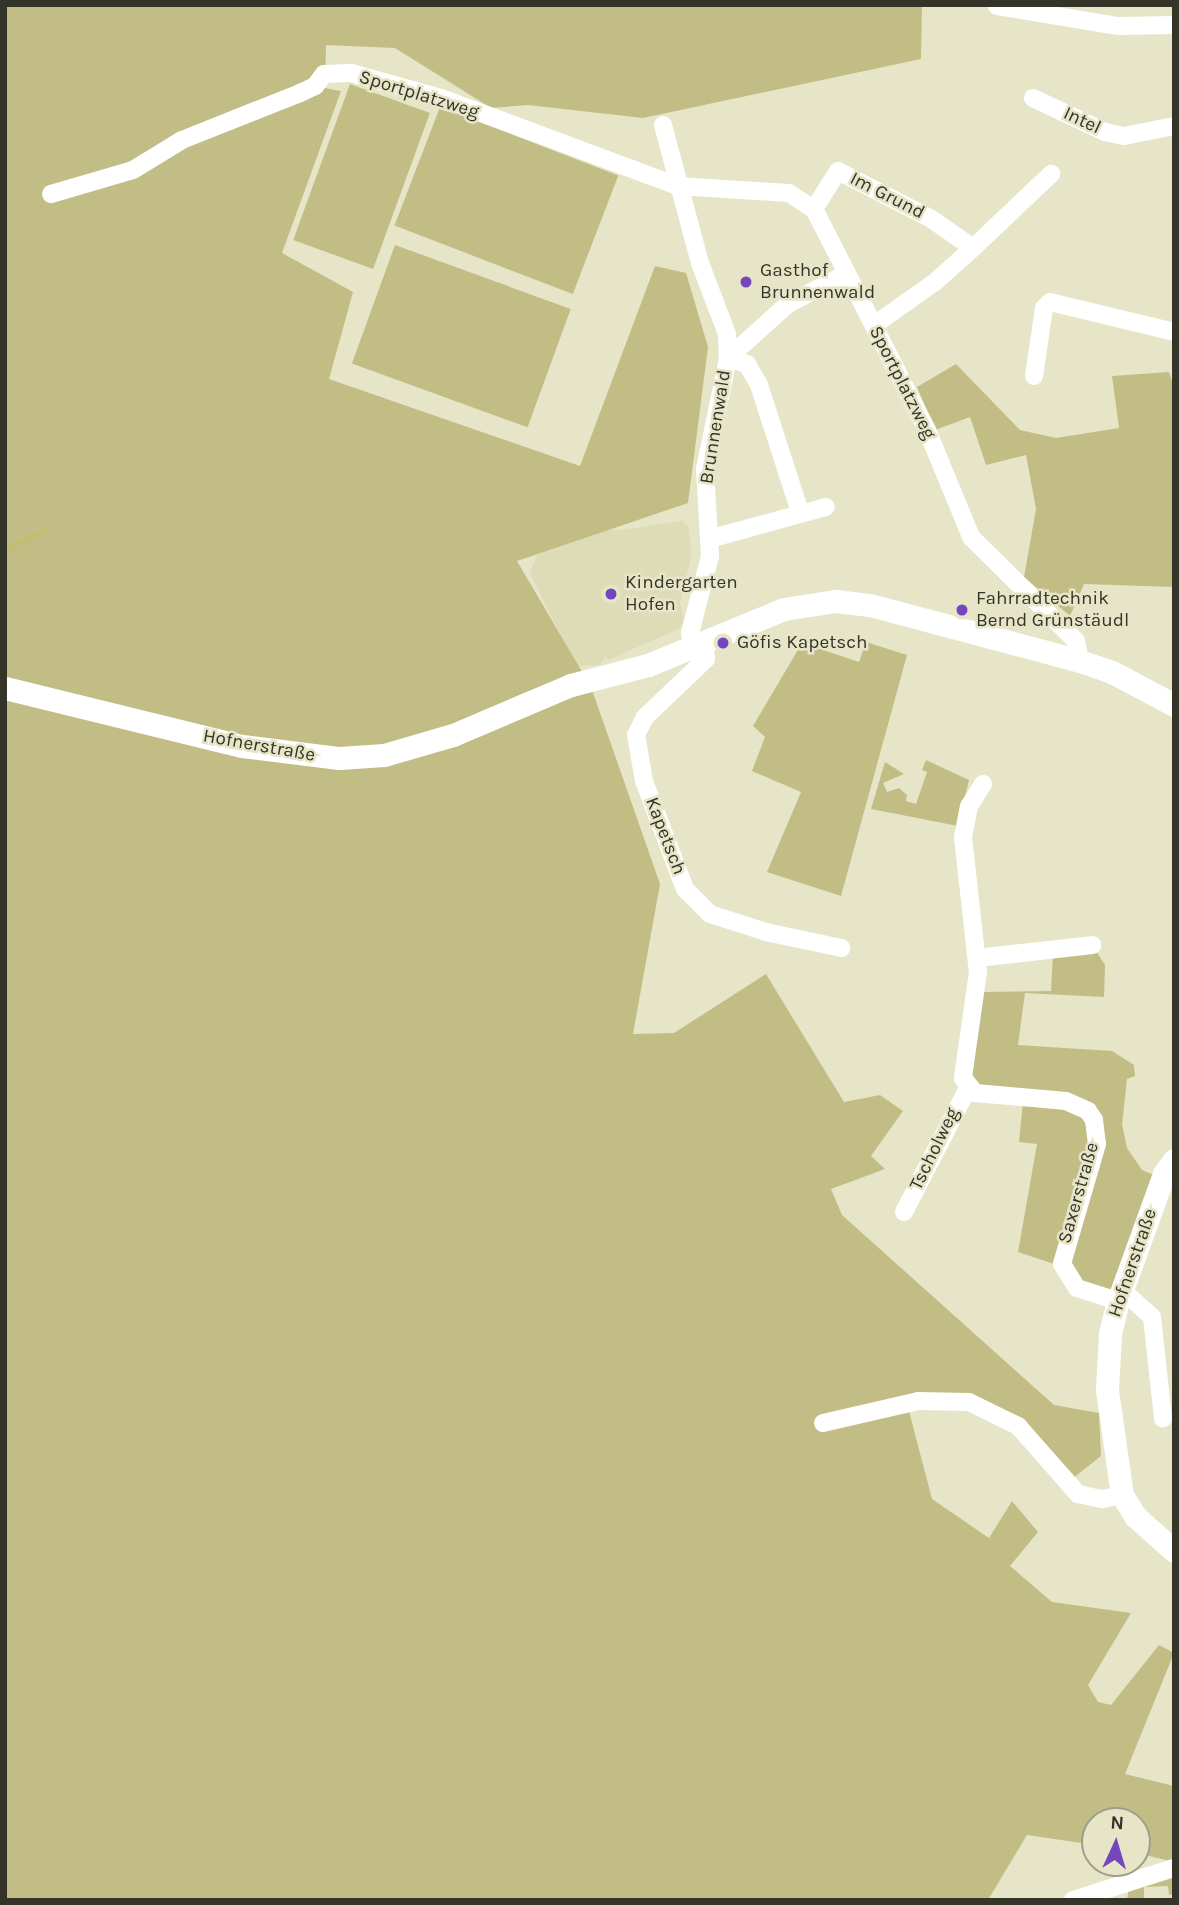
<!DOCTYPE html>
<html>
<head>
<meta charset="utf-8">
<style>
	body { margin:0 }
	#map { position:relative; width:1179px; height:1905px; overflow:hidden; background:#e7e5c8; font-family:Karla,sans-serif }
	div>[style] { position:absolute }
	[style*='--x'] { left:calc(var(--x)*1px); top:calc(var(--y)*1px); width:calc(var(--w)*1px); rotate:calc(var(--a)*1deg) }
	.built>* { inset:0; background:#dedbb7 }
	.green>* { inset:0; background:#c2bd85; transform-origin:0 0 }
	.stream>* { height:3.5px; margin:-1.75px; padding:0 1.75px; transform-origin:1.75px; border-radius:1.75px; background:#c6bd6b }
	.minor>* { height:18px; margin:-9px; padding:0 9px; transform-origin:9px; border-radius:9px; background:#fff }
	.major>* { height:23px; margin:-11.5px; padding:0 11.5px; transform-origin:11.5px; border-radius:11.5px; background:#fff }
	.dots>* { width:19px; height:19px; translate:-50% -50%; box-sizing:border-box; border:4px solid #e7e5c8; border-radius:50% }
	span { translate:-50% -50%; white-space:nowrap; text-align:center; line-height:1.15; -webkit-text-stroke:5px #e7e5c8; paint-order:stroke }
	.street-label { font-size:19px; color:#353429 }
	.poi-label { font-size:19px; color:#353429 }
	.left { translate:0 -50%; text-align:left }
	.frame { position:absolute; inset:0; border:7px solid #353429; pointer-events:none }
	.north { position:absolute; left:1081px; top:1807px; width:70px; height:70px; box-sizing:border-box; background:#e7e5c8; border:2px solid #a09e88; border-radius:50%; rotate:4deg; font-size:19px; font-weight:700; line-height:28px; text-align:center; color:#353429 }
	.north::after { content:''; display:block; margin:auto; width:24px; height:32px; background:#7445bd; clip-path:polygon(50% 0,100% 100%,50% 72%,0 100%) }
</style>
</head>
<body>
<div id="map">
	<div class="built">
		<div style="clip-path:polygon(682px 521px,688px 526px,692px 553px,680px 603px,684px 621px,679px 629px,608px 660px,606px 656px,600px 665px,576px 666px,530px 573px,537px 555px,559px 538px,584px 528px,623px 530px)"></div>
	</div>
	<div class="green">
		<div style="clip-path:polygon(5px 5px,922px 5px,921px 59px,643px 118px,528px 105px,491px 108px,395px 48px,326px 45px,325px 88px,341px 91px,282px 253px,353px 292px,329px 379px,580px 466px,655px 266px,686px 273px,708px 347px,688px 503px,517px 561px,591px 687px,660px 884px,633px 1034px,674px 1033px,766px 974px,844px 1102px,880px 1095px,903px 1111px,871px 1156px,885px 1169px,831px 1189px,842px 1215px,1054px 1405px,1099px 1413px,1101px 1456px,1067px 1483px,1019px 1418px,905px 1396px,932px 1499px,989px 1538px,1012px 1501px,1038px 1532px,1010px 1566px,1052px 1602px,1131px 1613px,1088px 1685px,1098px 1702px,1111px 1705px,1159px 1645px,1174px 1653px,1125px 1774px,1174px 1786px,1174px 1862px,1137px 1853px,1137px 1821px,1095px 1821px,1095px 1845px,1027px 1835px,988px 1900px,5px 1900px)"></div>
		<div style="left:350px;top:84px;width:85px;height:166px;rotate:20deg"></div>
		<div style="left:440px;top:107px;width:191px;height:127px;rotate:21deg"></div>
		<div style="left:395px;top:245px;width:187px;height:126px;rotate:20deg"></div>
		<div style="clip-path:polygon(956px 364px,1020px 430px,1056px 438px,1119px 428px,1112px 376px,1169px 372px,1174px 387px,1174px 587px,1084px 584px,1070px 616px,1024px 577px,1036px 509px,1026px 455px,986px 465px,970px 417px,935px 430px,917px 387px)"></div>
		<div style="clip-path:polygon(866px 642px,907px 655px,841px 896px,767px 872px,801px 792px,752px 771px,765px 737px,753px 726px,802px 643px,859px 662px)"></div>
		<div style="clip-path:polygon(926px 760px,969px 780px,958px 826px,871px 809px,885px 762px,904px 774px,883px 783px,887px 792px,899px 788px,907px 795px,906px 801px,916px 804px,927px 772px,922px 770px)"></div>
		<div style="clip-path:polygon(1096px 951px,1105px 965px,1104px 997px,1025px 993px,1018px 1045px,1112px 1051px,1134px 1065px,1135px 1076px,1127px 1079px,1122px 1124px,1127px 1148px,1142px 1170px,1154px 1175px,1111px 1292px,1081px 1286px,1068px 1270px,1099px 1117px,982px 1087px,975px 1083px,970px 1070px,981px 992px,1051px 991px,1053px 953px)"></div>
		<div style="clip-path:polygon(1023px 1102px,1080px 1112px,1092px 1132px,1054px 1264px,1018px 1252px,1037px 1144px,1019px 1142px)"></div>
		<div style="clip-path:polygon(1174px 1873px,1174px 1894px,1169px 1895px,1168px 1886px,1144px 1887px,1144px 1898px,1127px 1900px,1129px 1887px)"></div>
	</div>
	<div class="stream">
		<div style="--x:5;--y:550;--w:44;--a:-25.4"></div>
	</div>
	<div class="minor">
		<div style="--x:997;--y:6;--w:123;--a:9.4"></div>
		<div style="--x:1118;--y:26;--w:56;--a:-1"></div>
		<div style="--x:1033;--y:98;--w:80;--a:25.3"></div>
		<div style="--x:1105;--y:132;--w:19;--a:12"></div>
		<div style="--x:1124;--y:136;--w:51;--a:-11.3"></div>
		<div style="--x:663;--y:125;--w:143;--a:75"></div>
		<div style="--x:700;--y:263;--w:76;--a:69.2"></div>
		<div style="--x:727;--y:334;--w:24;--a:88"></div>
		<div style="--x:728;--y:358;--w:20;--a:18"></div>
		<div style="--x:747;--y:364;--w:24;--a:60"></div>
		<div style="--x:759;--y:385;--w:133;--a:72.1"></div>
		<div style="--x:51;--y:194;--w:85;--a:-16.3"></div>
		<div style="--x:133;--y:170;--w:57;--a:-31.5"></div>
		<div style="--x:182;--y:140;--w:127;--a:-21.7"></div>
		<div style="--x:300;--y:93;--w:17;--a:-25"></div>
		<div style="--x:315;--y:86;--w:15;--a:-53"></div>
		<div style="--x:324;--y:74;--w:27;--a:-2"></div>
		<div style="--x:351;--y:73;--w:93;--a:15.5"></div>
		<div style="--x:441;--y:98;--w:252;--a:20.4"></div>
		<div style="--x:677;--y:186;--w:112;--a:3.6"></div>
		<div style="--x:789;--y:193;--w:30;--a:33"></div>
		<div style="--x:814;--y:209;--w:248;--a:62.9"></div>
		<div style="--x:927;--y:430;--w:116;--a:67.6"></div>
		<div style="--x:971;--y:537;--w:148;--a:44.7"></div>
		<div style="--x:1076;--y:641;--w:20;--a:79"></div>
		<div style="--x:814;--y:209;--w:45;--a:-57.7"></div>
		<div style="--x:838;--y:171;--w:103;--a:27.1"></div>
		<div style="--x:930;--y:218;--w:52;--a:34.9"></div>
		<div style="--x:973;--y:248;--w:51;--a:138.2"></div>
		<div style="--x:935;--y:282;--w:75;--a:144.8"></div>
		<div style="--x:973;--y:248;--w:108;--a:-43.5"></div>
		<div style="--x:1034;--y:376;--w:69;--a:-81.6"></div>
		<div style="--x:1044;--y:308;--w:8;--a:-45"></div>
		<div style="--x:1050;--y:302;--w:128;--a:13.6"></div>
		<div style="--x:709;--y:539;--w:121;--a:-15.3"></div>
		<div style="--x:704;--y:642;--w:17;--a:83"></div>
		<div style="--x:706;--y:659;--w:84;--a:136.4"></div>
		<div style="--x:645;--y:717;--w:20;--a:117"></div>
		<div style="--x:636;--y:735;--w:47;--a:80.1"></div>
		<div style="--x:644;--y:781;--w:116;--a:69.2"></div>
		<div style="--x:685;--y:889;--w:35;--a:45"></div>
		<div style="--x:710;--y:914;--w:59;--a:17.8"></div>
		<div style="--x:766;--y:932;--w:77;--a:12"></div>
		<div style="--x:694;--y:646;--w:14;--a:-107"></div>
		<div style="--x:690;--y:633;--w:80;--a:-75.4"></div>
		<div style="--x:710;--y:556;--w:87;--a:-93.3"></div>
		<div style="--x:705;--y:469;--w:113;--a:-78.3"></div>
		<div style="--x:728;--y:358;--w:81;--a:-42"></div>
		<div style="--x:788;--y:304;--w:63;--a:-27.4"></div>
		<div style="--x:983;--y:784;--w:26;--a:122"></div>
		<div style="--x:969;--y:806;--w:32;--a:101"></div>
		<div style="--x:963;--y:837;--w:136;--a:83.7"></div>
		<div style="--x:978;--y:972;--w:107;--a:98.1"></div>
		<div style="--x:963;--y:1078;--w:19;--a:51"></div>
		<div style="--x:975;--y:1093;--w:91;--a:5"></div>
		<div style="--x:1066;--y:1101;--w:24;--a:24"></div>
		<div style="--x:1088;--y:1111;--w:11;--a:56"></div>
		<div style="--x:1094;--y:1120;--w:24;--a:83"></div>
		<div style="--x:1097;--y:1144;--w:125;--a:106.3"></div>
		<div style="--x:1062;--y:1264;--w:28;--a:58"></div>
		<div style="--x:1077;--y:1288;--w:43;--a:17.6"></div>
		<div style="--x:977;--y:958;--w:116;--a:-6.4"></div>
		<div style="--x:904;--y:1212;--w:140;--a:-62.7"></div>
		<div style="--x:1121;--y:1289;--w:42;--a:42.1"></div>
		<div style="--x:1152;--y:1317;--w:102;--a:83.8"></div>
		<div style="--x:823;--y:1423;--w:98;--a:-13"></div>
		<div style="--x:918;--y:1401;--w:51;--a:1.1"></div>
		<div style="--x:969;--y:1402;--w:55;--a:26.1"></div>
		<div style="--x:1018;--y:1426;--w:91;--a:48.6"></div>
		<div style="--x:1078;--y:1494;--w:25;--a:12"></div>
		<div style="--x:1102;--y:1499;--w:20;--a:-11"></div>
		<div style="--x:1073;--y:1900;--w:106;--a:-17.6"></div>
	</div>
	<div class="major">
		<div style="--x:5;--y:688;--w:244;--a:13.8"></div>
		<div style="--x:242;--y:746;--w:98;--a:7.1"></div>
		<div style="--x:339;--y:758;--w:45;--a:-3.8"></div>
		<div style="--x:384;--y:755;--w:72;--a:-16.2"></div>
		<div style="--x:453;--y:735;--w:128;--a:-23"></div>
		<div style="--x:571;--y:685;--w:80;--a:-14.6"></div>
		<div style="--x:648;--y:665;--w:147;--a:-22.4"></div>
		<div style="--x:784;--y:609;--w:53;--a:-8.7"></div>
		<div style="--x:836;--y:601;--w:34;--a:7"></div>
		<div style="--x:870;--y:605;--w:217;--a:14.9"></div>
		<div style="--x:1080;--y:661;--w:34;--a:19"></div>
		<div style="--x:1112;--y:672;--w:70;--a:28"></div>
		<div style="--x:1174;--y:1160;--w:17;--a:126"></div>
		<div style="--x:1164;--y:1174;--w:135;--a:109.9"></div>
		<div style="--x:1118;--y:1301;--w:34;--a:104"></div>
		<div style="--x:1110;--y:1334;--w:56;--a:93.1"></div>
		<div style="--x:1107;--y:1390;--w:106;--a:81.9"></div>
		<div style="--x:1122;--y:1495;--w:26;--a:58"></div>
		<div style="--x:1136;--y:1517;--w:51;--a:41.8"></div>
	</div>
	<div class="dots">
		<div style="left:746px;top:282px;background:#7445bd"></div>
		<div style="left:611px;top:594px;background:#7445bd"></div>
		<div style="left:962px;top:610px;background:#7445bd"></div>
		<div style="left:723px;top:643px;background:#7445bd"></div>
	</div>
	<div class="street-label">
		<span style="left:419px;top:95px;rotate:17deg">Sportplatzweg</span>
		<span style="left:1082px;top:121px;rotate:25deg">Intel</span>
		<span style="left:887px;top:196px;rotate:27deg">Im Grund</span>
		<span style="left:902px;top:383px;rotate:63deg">Sportplatzweg</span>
		<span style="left:716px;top:427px;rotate:-81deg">Brunnenwald</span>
		<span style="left:259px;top:746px;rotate:10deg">Hofnerstraße</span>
		<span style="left:665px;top:836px;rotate:69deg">Kapetsch</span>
		<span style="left:935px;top:1149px;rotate:-64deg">Tscholweg</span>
		<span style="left:1079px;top:1193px;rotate:-74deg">Saxerstraße</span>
		<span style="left:1133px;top:1263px;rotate:-71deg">Hofnerstraße</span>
	</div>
	<div class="poi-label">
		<span class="left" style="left:760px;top:282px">Gasthof<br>Brunnenwald</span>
		<span class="left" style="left:625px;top:594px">Kindergarten<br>Hofen</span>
		<span class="left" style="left:976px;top:610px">Fahrradtechnik<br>Bernd Grünstäudl</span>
		<span class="left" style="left:737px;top:643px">Göfis Kapetsch</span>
	</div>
	<div class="frame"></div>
	<div class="north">N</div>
</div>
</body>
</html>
